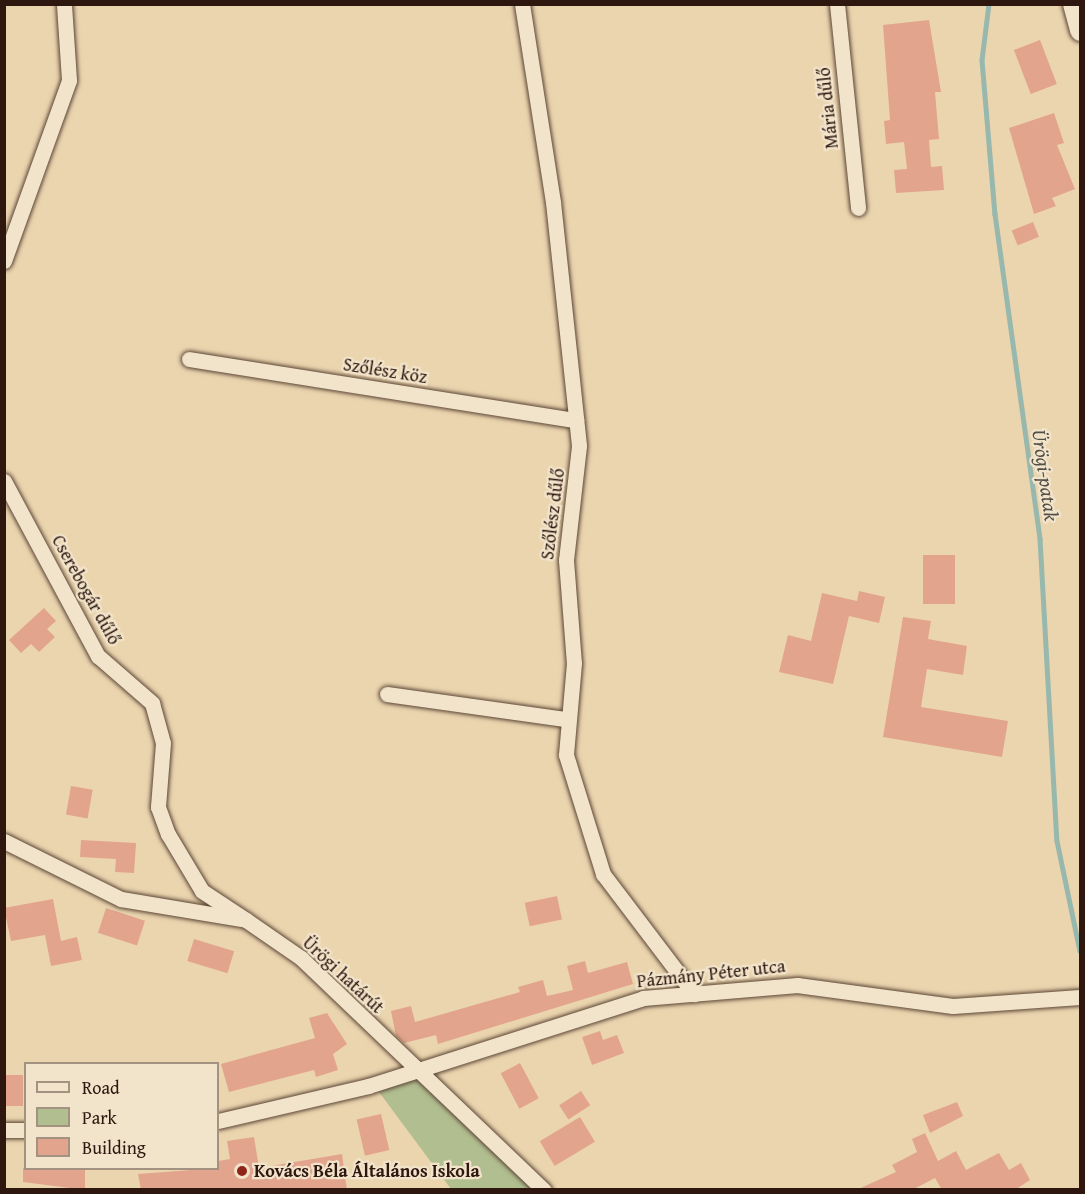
<!DOCTYPE html>
<html>
<head>
<meta charset="utf-8">
<style>
	body { margin:0 }
	#map { position:relative; width:1085px; height:1194px; overflow:hidden; background:#ebd5af; font-family:"Gentium Book Plus",serif }
	div>[style] { position:absolute }
	[style*='--x'] { left:calc(var(--x)*1px); top:calc(var(--y)*1px); width:calc(var(--w)*1px); rotate:calc(var(--a)*1deg) }
	.green>* { inset:0; background:#b1be90 }
	.stream>* { height:4.5px; margin:-2.25px; padding:0 2.25px; transform-origin:2.25px; border-radius:2.25px; background:#98b8ad }
	.building>* { inset:0; background:#e3a48d; transform-origin:0 0 }
	.roads { filter:drop-shadow(0 0 2px #5c4636) drop-shadow(0 0 2px #5c4636) }
	.street>* { height:15px; margin:-7.5px; padding:0 7.5px; transform-origin:7.5px; border-radius:7.5px; background:#f2e4cb }
	.secondary>* { height:20px; margin:-10px; padding:0 10px; transform-origin:10px; border-radius:10px; background:#f2e4cb }
	.dots>* { width:16px; height:16px; translate:-50% -50%; box-sizing:border-box; border:3px solid #f2e4cb; border-radius:50% }
	span { translate:-50% -50%; white-space:nowrap; text-align:center; line-height:1.15; -webkit-text-stroke:4.5px #f2e4cb; paint-order:stroke }
	.street-label { font-size:18px; color:#2d170e }
	.poi-label { font-size:18px; color:#2d170e; font-weight:700 }
	.left { translate:0 -50%; text-align:left }
	.water-label { font-size:20px; color:#524f46; font-style:italic }
	.frame { position:absolute; inset:0; border:6px solid #2d170e; pointer-events:none }
	.legend { position:absolute; left:24px; top:1062px; width:195px; height:108px; box-sizing:border-box; background:#f2e4cb; border:2px solid #a3927f; margin:0; padding:8px 10px; list-style:none; font-size:18px; color:#2d170e }
	.legend li { display:flex; align-items:center; gap:12px; height:30px }
	.legend b { width:30px; border:2px solid #a3927f }
</style>
</head>
<body>
<div id="map">
	<div class="green">
		<div style="clip-path:polygon(420px 1075px,544px 1189px,451px 1189px,379px 1092px)"></div>
	</div>
	<div class="stream">
		<div style="--x:989;--y:4;--w:56;--a:97.1"></div>
		<div style="--x:982;--y:60;--w:155;--a:85.2"></div>
		<div style="--x:995;--y:214;--w:328;--a:82.1"></div>
		<div style="--x:1040;--y:539;--w:302;--a:86.8"></div>
		<div style="--x:1057;--y:841;--w:112;--a:78.2"></div>
	</div>
	<div class="building">
		<div style="clip-path:polygon(929px 20px,941px 92px,935px 92px,939px 139px,929px 140px,931px 167px,942px 166px,944px 190px,896px 193px,894px 170px,907px 169px,904px 142px,886px 144px,884px 121px,890px 120px,883px 25px)"></div>
		<div style="left:1040px;top:40px;width:47px;height:28px;rotate:69deg"></div>
		<div style="clip-path:polygon(1054px 113px,1064px 143px,1057px 145px,1075px 189px,1052px 198px,1056px 206px,1034px 214px,1009px 128px)"></div>
		<div style="left:1033px;top:222px;width:16px;height:23px;rotate:68deg"></div>
		<div style="left:923px;top:555px;width:32px;height:49px"></div>
		<div style="clip-path:polygon(859px 591px,885px 597px,879px 623px,849px 616px,833px 684px,779px 672px,788px 635px,811px 641px,822px 593px,857px 601px)"></div>
		<div style="clip-path:polygon(44px 608px,56px 621px,47px 629px,55px 637px,39px 652px,31px 644px,21px 653px,9px 640px)"></div>
		<div style="clip-path:polygon(903px 617px,931px 621px,928px 639px,967px 646px,963px 675px,927px 669px,921px 707px,1008px 721px,1002px 757px,883px 737px)"></div>
		<div style="left:71px;top:786px;width:22px;height:29px;rotate:10deg"></div>
		<div style="clip-path:polygon(81px 840px,136px 843px,134px 873px,115px 872px,116px 859px,80px 857px)"></div>
		<div style="left:557px;top:896px;width:24px;height:33px;rotate:78deg"></div>
		<div style="clip-path:polygon(53px 899px,61px 941px,77px 937px,82px 960px,51px 966px,45px 935px,11px 941px,4px 908px)"></div>
		<div style="left:106px;top:908px;width:41px;height:26px;rotate:18deg"></div>
		<div style="left:194px;top:939px;width:42px;height:23px;rotate:17deg"></div>
		<div style="clip-path:polygon(585px 961px,588px 973px,627px 962px,633px 984px,438px 1044px,436px 1035px,404px 1043px,396px 1036px,391px 1011px,411px 1006px,415px 1022px,520px 992px,518px 987px,543px 980px,547px 996px,573px 990px,567px 966px)"></div>
		<div style="clip-path:polygon(327px 1013px,347px 1044px,333px 1054px,338px 1070px,316px 1077px,314px 1070px,229px 1092px,221px 1064px,315px 1038px,309px 1018px)"></div>
		<div style="clip-path:polygon(600px 1031px,603px 1040px,617px 1035px,624px 1053px,592px 1065px,582px 1037px)"></div>
		<div style="left:520px;top:1063px;width:40px;height:22px;rotate:62deg"></div>
		<div style="left:4px;top:1075px;width:19px;height:31px"></div>
		<div style="left:581px;top:1091px;width:17px;height:26px;rotate:57deg"></div>
		<div style="clip-path:polygon(957px 1102px,963px 1116px,930px 1133px,923px 1115px)"></div>
		<div style="left:381px;top:1114px;width:37px;height:25px;rotate:77deg"></div>
		<div style="left:580px;top:1117px;width:29px;height:47px;rotate:59deg"></div>
		<div style="clip-path:polygon(925px 1133px,938px 1161px,956px 1151px,966px 1170px,999px 1153px,1009px 1170px,1021px 1163px,1030px 1180px,1015px 1190px,942px 1190px,935px 1178px,912px 1190px,856px 1190px,896px 1172px,892px 1165px,917px 1152px,912px 1139px)"></div>
		<div style="clip-path:polygon(254px 1137px,259px 1168px,342px 1154px,347px 1190px,141px 1190px,138px 1174px,218px 1168px,218px 1161px,230px 1159px,227px 1141px)"></div>
		<div style="clip-path:polygon(23px 1168px,85px 1168px,85px 1190px,23px 1182px)"></div>
	</div>
	<div class="roads">
		<div class="street">
			<div style="--x:522;--y:4;--w:200;--a:81.1"></div>
			<div style="--x:553;--y:202;--w:245;--a:83.9"></div>
			<div style="--x:579;--y:446;--w:115;--a:96.5"></div>
			<div style="--x:566;--y:560;--w:103;--a:85.6"></div>
			<div style="--x:574;--y:663;--w:92;--a:95"></div>
			<div style="--x:566;--y:755;--w:125;--a:72.7"></div>
			<div style="--x:603;--y:874;--w:151;--a:52.8"></div>
			<div style="--x:837;--y:4;--w:205;--a:84.1"></div>
			<div style="--x:4;--y:261;--w:192;--a:-70.2"></div>
			<div style="--x:69;--y:80;--w:76;--a:-93.8"></div>
			<div style="--x:189;--y:359;--w:392;--a:9"></div>
			<div style="--x:4;--y:481;--w:199;--a:61.8"></div>
			<div style="--x:98;--y:656;--w:72;--a:41"></div>
			<div style="--x:152;--y:703;--w:41;--a:74.6"></div>
			<div style="--x:163;--y:743;--w:64;--a:94.5"></div>
			<div style="--x:158;--y:807;--w:29;--a:70"></div>
			<div style="--x:168;--y:834;--w:66;--a:59.2"></div>
			<div style="--x:202;--y:891;--w:49;--a:33.4"></div>
			<div style="--x:387;--y:694;--w:181;--a:8"></div>
			<div style="--x:4;--y:841;--w:131;--a:26.4"></div>
			<div style="--x:121;--y:899;--w:127;--a:9.5"></div>
			<div style="--x:246;--y:920;--w:67;--a:34.6"></div>
			<div style="--x:301;--y:958;--w:336;--a:43.7"></div>
			<div style="--x:218;--y:1121;--w:154;--a:-13.1"></div>
			<div style="--x:368;--y:1086;--w:289;--a:-17.7"></div>
			<div style="--x:643;--y:998;--w:155;--a:-4.8"></div>
			<div style="--x:797;--y:985;--w:157;--a:7.7"></div>
			<div style="--x:953;--y:1006;--w:127;--a:-4.1"></div>
			<div style="--x:4;--y:1130;--w:22;--a:0"></div>
		</div>
		<div class="secondary">
			<div style="--x:1073;--y:4;--w:28;--a:75"></div>
		</div>
	</div>
	<div class="dots">
		<div style="left:242px;top:1171px;background:#8f2418"></div>
	</div>
	<div class="street-label">
		<span style="left:828px;top:108px;rotate:-96deg">Mária dűlő</span>
		<span style="left:385px;top:371px;rotate:9deg">Szőlész köz</span>
		<span style="left:553px;top:514px;rotate:-83deg">Szőlész dűlő</span>
		<span style="left:86px;top:590px;rotate:61deg">Cserebogár dűlő</span>
		<span style="left:711px;top:974px;rotate:-6deg">Pázmány Péter utca</span>
		<span style="left:343px;top:975px;rotate:43deg">Ürögi határút</span>
	</div>
	<div class="poi-label">
		<span class="left" style="left:254px;top:1171px">Kovács Béla Általános Iskola</span>
	</div>
	<div class="water-label">
		<span style="left:1046px;top:475px;rotate:82deg">Ürögi-patak</span>
	</div>
	<div class="frame"></div>
	<ul class="legend">
	<li><b style="height:8px;background:#f2e4cb"></b>Road</li>
	<li><b style="height:16px;background:#b1be90"></b>Park</li>
	<li><b style="height:16px;background:#e3a48d"></b>Building</li>
	</ul>
</div>
</body>
</html>
